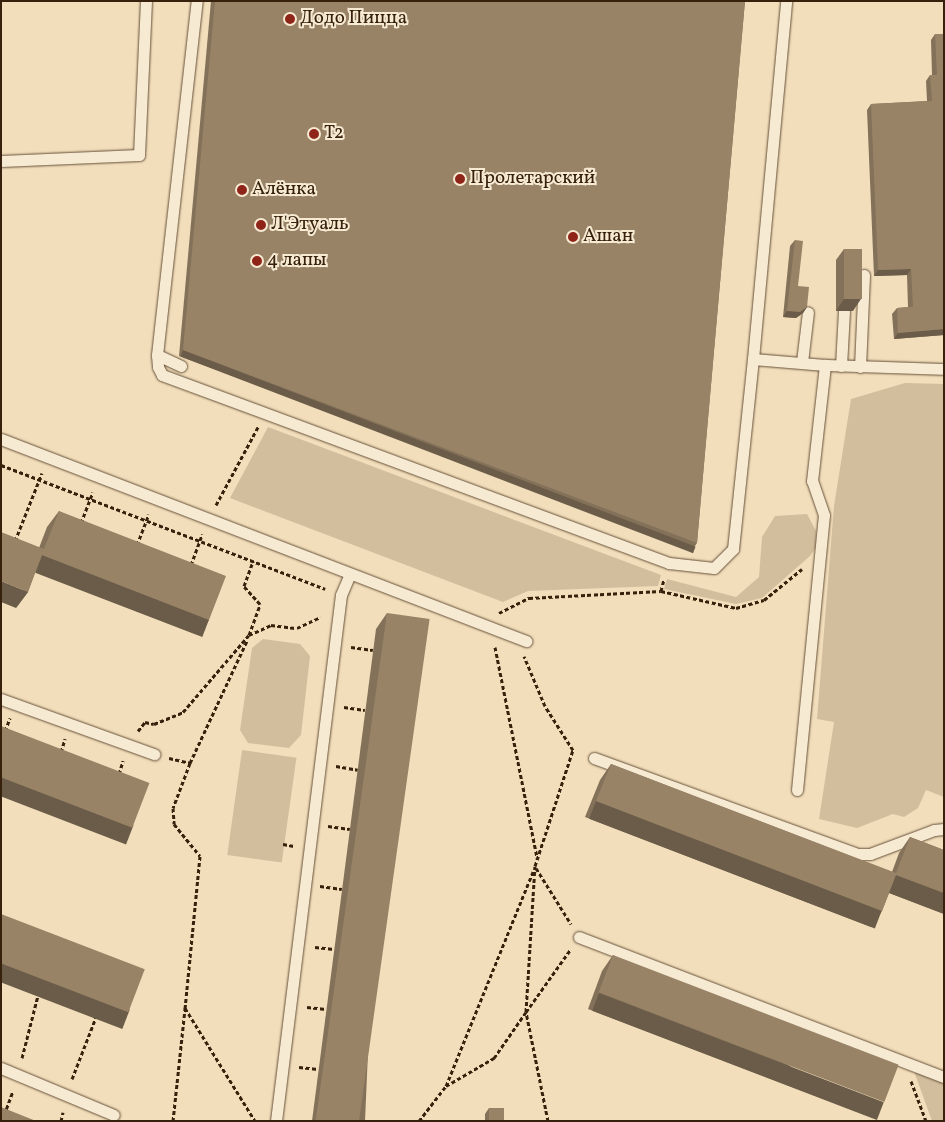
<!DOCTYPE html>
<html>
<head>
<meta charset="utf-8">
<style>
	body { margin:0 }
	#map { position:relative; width:945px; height:1122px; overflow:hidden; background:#f2debb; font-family:Vollkorn,serif }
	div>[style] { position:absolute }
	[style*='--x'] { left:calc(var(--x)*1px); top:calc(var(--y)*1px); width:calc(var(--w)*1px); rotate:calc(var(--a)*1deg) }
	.green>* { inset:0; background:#d2be9d; transform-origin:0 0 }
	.path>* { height:3px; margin-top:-1.5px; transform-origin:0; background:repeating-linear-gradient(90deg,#37210c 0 4px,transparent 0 6.5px) }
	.roads { filter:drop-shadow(0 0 1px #665038) drop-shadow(0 0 1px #665038) }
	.lane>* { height:11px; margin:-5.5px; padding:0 5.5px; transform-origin:5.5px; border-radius:5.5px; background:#f7ead3 }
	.wall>* { inset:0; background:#837159 }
	.shaded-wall>* { inset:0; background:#6a5c48; transform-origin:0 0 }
	.building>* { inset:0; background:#988367; transform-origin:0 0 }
	.dots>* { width:14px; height:14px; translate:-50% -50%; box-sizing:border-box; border:2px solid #f7ead3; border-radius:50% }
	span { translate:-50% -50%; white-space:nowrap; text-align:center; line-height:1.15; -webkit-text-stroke:4px #f7ead3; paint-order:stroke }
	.poi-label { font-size:19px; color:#37210c }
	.left { translate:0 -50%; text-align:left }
	.frame { position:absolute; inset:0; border:2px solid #37210c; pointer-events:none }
</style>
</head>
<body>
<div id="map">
	<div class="green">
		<div style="clip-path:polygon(905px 383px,944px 384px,944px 797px,926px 790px,918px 808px,904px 817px,893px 814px,857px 828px,819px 819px,834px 722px,817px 719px,834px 506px,851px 399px)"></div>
		<div style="clip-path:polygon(268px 427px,661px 575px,658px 586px,528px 591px,503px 602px,230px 498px)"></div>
		<div style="clip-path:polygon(807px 514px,816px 531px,817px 546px,810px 556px,762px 598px,736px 604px,664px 589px,667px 579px,736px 597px,759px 577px,762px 537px,775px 516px)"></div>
		<div style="clip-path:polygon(263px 639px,300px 644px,310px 656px,301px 735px,289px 748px,248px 743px,240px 730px,252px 648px)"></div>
		<div style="left:242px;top:750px;width:55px;height:106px;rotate:8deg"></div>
		<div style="clip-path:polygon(916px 1071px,944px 1083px,944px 1121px,932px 1121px,915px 1074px)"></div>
	</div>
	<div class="path">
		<div style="--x:1;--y:465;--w:347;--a:20.9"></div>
		<div style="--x:216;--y:505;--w:89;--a:-61.7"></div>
		<div style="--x:81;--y:523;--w:33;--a:-69"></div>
		<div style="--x:15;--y:541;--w:73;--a:-68.3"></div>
		<div style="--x:137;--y:545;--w:33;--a:-69"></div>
		<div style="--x:191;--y:565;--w:33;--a:-70"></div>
		<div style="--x:661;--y:591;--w:12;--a:-76"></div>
		<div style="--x:499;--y:613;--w:34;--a:-27"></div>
		<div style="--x:529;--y:598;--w:132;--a:-3"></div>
		<div style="--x:661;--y:591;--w:77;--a:12.8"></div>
		<div style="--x:736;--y:608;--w:29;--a:-16"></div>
		<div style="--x:764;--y:600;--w:49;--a:-39.2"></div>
		<div style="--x:249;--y:635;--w:33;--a:-70"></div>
		<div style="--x:260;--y:604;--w:24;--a:-132"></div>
		<div style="--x:244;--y:586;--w:27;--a:-70"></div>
		<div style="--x:351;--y:647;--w:22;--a:8"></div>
		<div style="--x:495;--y:647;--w:215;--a:78.7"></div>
		<div style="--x:344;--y:707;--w:21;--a:8"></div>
		<div style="--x:5;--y:731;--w:14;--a:-69"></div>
		<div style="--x:138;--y:731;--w:11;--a:-52"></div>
		<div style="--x:145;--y:722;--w:9;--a:13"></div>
		<div style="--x:154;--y:724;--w:31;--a:-22"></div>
		<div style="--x:183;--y:712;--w:101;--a:-49.4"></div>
		<div style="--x:249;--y:635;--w:24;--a:-24"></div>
		<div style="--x:271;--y:625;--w:26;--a:7"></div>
		<div style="--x:297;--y:628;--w:26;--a:-25"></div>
		<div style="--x:61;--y:752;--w:14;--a:-73"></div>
		<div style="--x:169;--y:758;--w:22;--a:13"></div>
		<div style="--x:190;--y:763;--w:48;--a:110.7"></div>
		<div style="--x:173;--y:808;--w:16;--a:86"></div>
		<div style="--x:174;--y:824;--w:41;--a:50.9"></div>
		<div style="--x:200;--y:856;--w:153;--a:95.6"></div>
		<div style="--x:185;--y:1008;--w:133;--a:58.2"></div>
		<div style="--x:190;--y:763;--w:135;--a:-65"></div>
		<div style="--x:336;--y:766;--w:22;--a:10"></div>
		<div style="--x:119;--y:774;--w:14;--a:-73"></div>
		<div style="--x:328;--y:826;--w:22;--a:8"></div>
		<div style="--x:283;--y:844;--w:11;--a:10"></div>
		<div style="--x:536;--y:868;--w:66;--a:58"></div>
		<div style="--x:320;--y:886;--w:22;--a:8"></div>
		<div style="--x:315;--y:947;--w:19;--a:6"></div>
		<div style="--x:307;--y:1007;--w:19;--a:6"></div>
		<div style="--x:22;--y:1058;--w:65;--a:-75.7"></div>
		<div style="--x:299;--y:1067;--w:19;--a:6"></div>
		<div style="--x:72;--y:1079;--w:66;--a:-68.8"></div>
		<div style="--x:911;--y:1081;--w:43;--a:69.4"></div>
		<div style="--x:446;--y:1086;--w:234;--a:-67.9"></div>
		<div style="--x:2;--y:1121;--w:32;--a:-70"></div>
		<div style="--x:61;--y:1121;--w:9;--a:-77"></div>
		<div style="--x:173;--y:1121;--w:114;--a:-83.9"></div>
		<div style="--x:419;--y:1121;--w:44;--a:-52.4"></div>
		<div style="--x:446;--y:1086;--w:56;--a:-30.3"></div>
		<div style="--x:494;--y:1058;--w:56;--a:-55.2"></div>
		<div style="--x:526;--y:1012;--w:146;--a:-86.5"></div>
		<div style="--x:535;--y:866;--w:122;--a:-71.9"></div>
		<div style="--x:573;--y:750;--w:52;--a:-122.5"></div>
		<div style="--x:545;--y:706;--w:54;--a:-112.8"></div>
		<div style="--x:548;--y:1121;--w:111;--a:-101.4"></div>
		<div style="--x:526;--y:1012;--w:76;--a:-54.6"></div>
	</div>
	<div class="roads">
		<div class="lane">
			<div style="--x:1;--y:161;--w:138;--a:-2.5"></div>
			<div style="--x:139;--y:155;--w:154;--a:-87.4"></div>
			<div style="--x:157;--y:355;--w:12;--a:85"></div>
			<div style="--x:158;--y:367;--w:9;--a:63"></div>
			<div style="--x:162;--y:375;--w:541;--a:20.35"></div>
			<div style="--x:669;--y:563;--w:45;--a:6.3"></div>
			<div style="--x:714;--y:568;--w:27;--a:-45"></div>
			<div style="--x:733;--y:549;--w:191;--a:-84"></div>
			<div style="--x:753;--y:359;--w:360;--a:-84.7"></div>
			<div style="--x:753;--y:359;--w:72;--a:4.8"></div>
			<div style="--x:802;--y:362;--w:50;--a:-83.2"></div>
			<div style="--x:181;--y:366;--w:26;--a:-155"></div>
			<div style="--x:157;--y:355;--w:356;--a:-83.6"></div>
			<div style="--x:841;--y:366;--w:55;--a:-86.9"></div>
			<div style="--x:860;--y:367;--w:92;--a:-87.5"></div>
			<div style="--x:1;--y:439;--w:563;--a:21.04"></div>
			<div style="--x:1;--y:699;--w:163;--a:19.8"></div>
			<div style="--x:594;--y:758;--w:281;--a:20"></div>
			<div style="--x:858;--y:854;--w:12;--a:0"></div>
			<div style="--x:870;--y:854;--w:68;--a:-20.6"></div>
			<div style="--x:934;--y:830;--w:10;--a:-6"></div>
			<div style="--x:797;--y:790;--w:276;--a:-84.4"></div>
			<div style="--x:824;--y:515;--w:36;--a:-109"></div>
			<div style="--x:812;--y:481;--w:117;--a:-83.6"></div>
			<div style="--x:825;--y:365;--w:119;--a:1.9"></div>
			<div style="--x:579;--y:937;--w:391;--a:21"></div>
			<div style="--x:1;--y:1068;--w:122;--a:22.6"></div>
			<div style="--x:276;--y:1121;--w:530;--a:-82.96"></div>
			<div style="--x:341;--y:595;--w:23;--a:-67"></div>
		</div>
	</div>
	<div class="wall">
		<div style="clip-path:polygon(211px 1px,745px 1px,697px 543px,693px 549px,179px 356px)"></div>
		<div style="clip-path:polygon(935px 34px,944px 34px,944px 335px,894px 339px,892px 314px,897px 308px,908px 307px,907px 275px,874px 276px,867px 110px,871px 104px,927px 101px,926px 81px,930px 75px,932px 75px,931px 40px)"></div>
		<div style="clip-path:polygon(795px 240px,798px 286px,807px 307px,803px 313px,796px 318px,783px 317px,790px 246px)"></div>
		<div style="clip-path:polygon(844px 249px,853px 311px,836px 311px,836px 260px)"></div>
		<div style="clip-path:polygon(59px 511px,209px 620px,198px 635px,35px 572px,28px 592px,16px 608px,47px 527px)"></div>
		<div style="clip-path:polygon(387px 613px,365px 1121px,312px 1121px,376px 629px)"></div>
		<div style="clip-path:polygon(611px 764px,892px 872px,899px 853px,910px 837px,944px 850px,944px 914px,889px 893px,882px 911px,871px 927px,585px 817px,600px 780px)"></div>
		<div style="clip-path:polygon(613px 955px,873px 1118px,588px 1009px,602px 971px)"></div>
		<div style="clip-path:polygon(489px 1108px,505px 1121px,485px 1121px,485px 1114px)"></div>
	</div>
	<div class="shaded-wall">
		<div style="clip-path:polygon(911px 269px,907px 275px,874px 276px,878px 270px)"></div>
		<div style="clip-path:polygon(844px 299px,861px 299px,853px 311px,836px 311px)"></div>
		<div style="clip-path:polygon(807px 307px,803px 313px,796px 318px,783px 317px,787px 311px)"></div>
		<div style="clip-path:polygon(944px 329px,944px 335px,894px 339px,898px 333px)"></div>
		<div style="left:183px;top:350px;width:549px;height:7px;rotate:21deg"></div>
		<div style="left:42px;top:555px;width:179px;height:19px;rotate:21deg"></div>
		<div style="clip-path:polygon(1px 581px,28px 592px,16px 608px,1px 602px)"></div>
		<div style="left:1px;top:774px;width:142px;height:21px;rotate:21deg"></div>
		<div style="left:596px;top:801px;width:306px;height:19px;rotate:21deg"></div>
		<div style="clip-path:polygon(896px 875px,944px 893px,944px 914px,884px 891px)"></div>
		<div style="left:1px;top:960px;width:138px;height:21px;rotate:21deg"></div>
		<div style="left:599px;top:993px;width:305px;height:19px;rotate:21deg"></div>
	</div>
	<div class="building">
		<div style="clip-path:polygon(215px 1px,745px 1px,697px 543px,183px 350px)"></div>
		<div style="clip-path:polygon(935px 34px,944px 34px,944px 329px,898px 333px,897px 308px,913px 307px,911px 269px,878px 270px,871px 104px,932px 101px,930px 75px,937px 75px)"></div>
		<div style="clip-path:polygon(795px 240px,803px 241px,798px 286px,809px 287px,807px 307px,800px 312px,787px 311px)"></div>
		<div style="left:844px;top:249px;width:18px;height:50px"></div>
		<div style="clip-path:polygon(59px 511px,226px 576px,209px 620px,42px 555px,28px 592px,1px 581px,1px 532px,44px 549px)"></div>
		<div style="left:387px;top:613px;width:43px;height:512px;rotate:8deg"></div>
		<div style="left:1px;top:726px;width:159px;height:48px;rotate:21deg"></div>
		<div style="clip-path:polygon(611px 764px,896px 873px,910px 837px,944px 850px,944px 893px,896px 875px,882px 911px,596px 801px)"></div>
		<div style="left:1px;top:914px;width:154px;height:46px;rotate:21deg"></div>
		<div style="left:613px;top:955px;width:306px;height:40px;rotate:21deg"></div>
		<div style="clip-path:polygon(1px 1107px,36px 1121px,1px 1121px)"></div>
		<div style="left:489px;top:1108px;width:15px;height:13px"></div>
	</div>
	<div class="dots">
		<div style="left:290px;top:19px;background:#8f2418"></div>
		<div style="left:314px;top:134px;background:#8f2418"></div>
		<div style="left:460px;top:179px;background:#8f2418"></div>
		<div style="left:242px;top:190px;background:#8f2418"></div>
		<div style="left:261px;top:225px;background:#8f2418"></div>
		<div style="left:573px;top:237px;background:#8f2418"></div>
		<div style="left:257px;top:261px;background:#8f2418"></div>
	</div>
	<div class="poi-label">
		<span class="left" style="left:300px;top:19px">Додо Пицца</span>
		<span class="left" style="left:324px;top:134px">T2</span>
		<span class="left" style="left:470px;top:179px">Пролетарский</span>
		<span class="left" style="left:252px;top:190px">Алёнка</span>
		<span class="left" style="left:271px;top:225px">Л'Этуаль</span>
		<span class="left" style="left:583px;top:237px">Ашан</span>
		<span class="left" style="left:267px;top:261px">4 лапы</span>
	</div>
	<div class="frame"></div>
</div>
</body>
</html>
